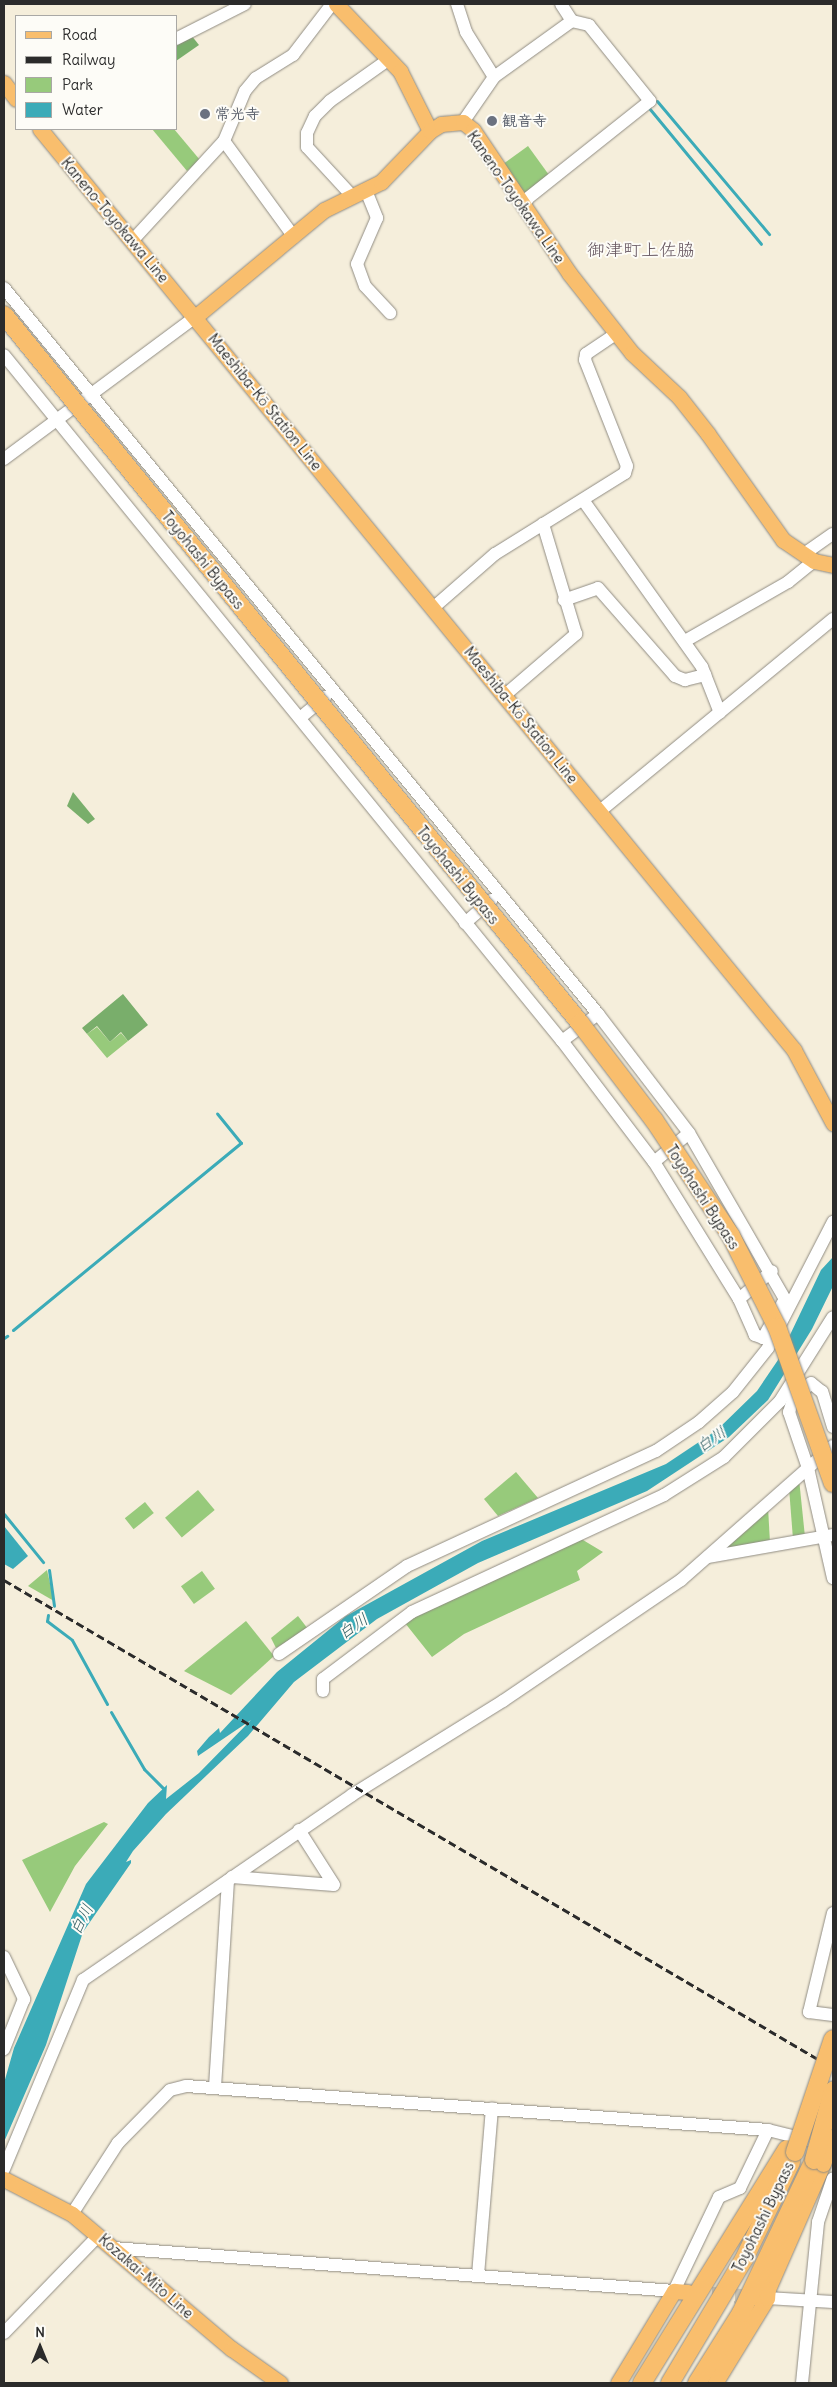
<!DOCTYPE html>
<html>
<head>
<meta charset="utf-8">
<style>
	body { margin:0 }
	#map { position:relative; width:837px; height:2387px; overflow:hidden; background:#f5eedb; font-family:Delius,"Klee One",sans-serif }
	div>[style] { position:absolute }
	[style*='--x'] { left:calc(var(--x)*1px); top:calc(var(--y)*1px); width:calc(var(--w)*1px); rotate:calc(var(--a)*1deg) }
	.green>* { inset:0; background:#97ca7b; transform-origin:0 0 }
	.forest>* { inset:0; background:#79ae6b }
	.water>* { inset:0; background:#3babb8 }
	.stream>* { height:3px; margin:-1.5px; padding:0 1.5px; transform-origin:1.5px; border-radius:1.5px; background:#3babb8 }
	.major-tunnel>* { height:15px; margin-top:-7.5px; transform-origin:0; background:repeating-linear-gradient(90deg,#cdc7b8 0 15px,transparent 0 23px) }
	.roads { filter:drop-shadow(0 0 1px #908c83) drop-shadow(0 0 1px #908c83) }
	.minor>* { height:12px; margin:-6px; padding:0 6px; transform-origin:6px; border-radius:6px; background:#fff }
	.major>* { height:15px; margin:-7.5px; padding:0 7.5px; transform-origin:7.5px; border-radius:7.5px; background:#f9be6d }
	.highway>* { height:18px; margin:-9px; padding:0 9px; transform-origin:9px; border-radius:9px; background:#f9be6d }
	.rail>* { height:3px; margin-top:-1.5px; transform-origin:0; background:repeating-linear-gradient(90deg,#2b2b2b 0 8px,transparent 0 12px) }
	.bridges { filter:drop-shadow(0 0 1px #908c83) drop-shadow(0 0 1px #908c83) }
	.major-bridge>* { height:15px; margin:-7.5px; padding:0 7.5px; transform-origin:7.5px; border-radius:7.5px; background:#f9be6d }
	.highway-bridge>* { height:18px; margin:-9px; padding:0 9px; transform-origin:9px; border-radius:9px; background:#f9be6d }
	.dots>* { width:14px; height:14px; translate:-50% -50%; box-sizing:border-box; border:2px solid #fdfcf7; border-radius:50% }
	span { translate:-50% -50%; white-space:nowrap; text-align:center; line-height:1.15; -webkit-text-stroke:4px #fdfcf7; paint-order:stroke }
	.worship-label { font-size:15px; color:#5b616d; font-weight:700 }
	.left { translate:0 -50%; text-align:left }
	.street-label { font-size:15px; color:#2b2b2b }
	.water-label { font-size:16px; color:#315e63; font-style:italic }
	.quarter-label { font-size:18px; color:#64545e }
	.frame { position:absolute; inset:0; border:5px solid #2b2b2b; pointer-events:none }
	.legend { position:absolute; left:15px; top:15px; width:162px; height:115px; box-sizing:border-box; background:#fdfcf7; border:1px solid #a9a8a5; margin:0; padding:6px 9px; list-style:none; font-size:15px; color:#2b2b2b }
	.legend li { display:flex; align-items:center; gap:10px; height:25px }
	.legend b { width:25px; border:1px solid #a9a8a5 }
	.north { position:absolute; left:15px; top:2322px; width:50px; height:50px; -webkit-text-stroke:4px #fdfcf7; paint-order:stroke; rotate:0deg; font-size:14px; font-weight:700; line-height:20px; text-align:center; color:#2b2b2b }
	.north::after { content:''; display:block; margin:auto; width:18px; height:22px; background:#2b2b2b; clip-path:polygon(50% 0,100% 100%,50% 72%,0 100%) }
</style>
</head>
<body>
<div id="map">
	<div class="green">
		<div style="clip-path:polygon(152px 129px,174px 129px,200px 160px,187px 171px)"></div>
		<div style="left:528px;top:146px;width:37px;height:32px;rotate:54deg"></div>
		<div style="clip-path:polygon(97px 1027px,110px 1042px,121px 1033px,128px 1041px,107px 1058px,87px 1034px)"></div>
		<div style="clip-path:polygon(516px 1472px,538px 1498px,498px 1516px,484px 1499px)"></div>
		<div style="clip-path:polygon(799px 1479px,805px 1537px,793px 1539px,789px 1488px)"></div>
		<div style="left:198px;top:1490px;width:26px;height:43px;rotate:50deg"></div>
		<div style="left:145px;top:1502px;width:14px;height:26px;rotate:51deg"></div>
		<div style="clip-path:polygon(768px 1507px,770px 1543px,719px 1553px)"></div>
		<div style="clip-path:polygon(578px 1537px,603px 1552px,577px 1571px,580px 1580px,464px 1634px,432px 1657px,405px 1623px,453px 1595px)"></div>
		<div style="clip-path:polygon(47px 1570px,54px 1601px,28px 1586px)"></div>
		<div style="left:202px;top:1571px;width:22px;height:26px;rotate:54deg"></div>
		<div style="clip-path:polygon(298px 1616px,308px 1629px,276px 1648px,271px 1638px)"></div>
		<div style="clip-path:polygon(246px 1621px,274px 1656px,231px 1695px,184px 1671px)"></div>
		<div style="clip-path:polygon(104px 1822px,108px 1824px,75px 1866px,50px 1912px,22px 1860px)"></div>
	</div>
	<div class="forest">
		<div style="clip-path:polygon(191px 35px,199px 45px,176px 61px,176px 45px)"></div>
		<div style="clip-path:polygon(73px 792px,95px 819px,88px 824px,67px 806px)"></div>
		<div style="clip-path:polygon(123px 994px,148px 1025px,128px 1041px,121px 1032px,110px 1042px,97px 1026px,87px 1034px,82px 1028px)"></div>
	</div>
	<div class="water">
		<div style="clip-path:polygon(833px 1257px,833px 1286px,812px 1329px,768px 1400px,729px 1437px,647px 1491px,478px 1563px,377px 1619px,294px 1682px,248px 1736px,166px 1814px,133px 1851px,126px 1862px,131px 1860px,131px 1863px,83px 1932px,46px 2045px,4px 2142px,4px 2083px,14px 2048px,86px 1884px,148px 1803px,167px 1785px,166px 1799px,199px 1773px,251px 1720px,198px 1756px,197px 1751px,209px 1737px,219px 1728px,220px 1733px,277px 1672px,346px 1616px,482px 1541px,666px 1464px,717px 1430px,757px 1391px,778px 1360px,821px 1270px)"></div>
		<div style="clip-path:polygon(4px 1526px,28px 1556px,13px 1569px,4px 1564px)"></div>
	</div>
	<div class="stream">
		<div style="--x:657;--y:101;--w:174;--a:49.9"></div>
		<div style="--x:649;--y:108;--w:176;--a:50.5"></div>
		<div style="--x:13;--y:1330;--w:295;--a:-39.4"></div>
		<div style="--x:241;--y:1143;--w:38;--a:-129"></div>
		<div style="--x:4;--y:1338;--w:4;--a:-34"></div>
		<div style="--x:4;--y:1514;--w:62;--a:50.9"></div>
		<div style="--x:49;--y:1570;--w:36;--a:82"></div>
		<div style="--x:48;--y:1615;--w:6;--a:99"></div>
		<div style="--x:47;--y:1621;--w:31;--a:37"></div>
		<div style="--x:72;--y:1640;--w:73;--a:61.3"></div>
		<div style="--x:111;--y:1712;--w:66;--a:59.9"></div>
		<div style="--x:144;--y:1769;--w:27;--a:45"></div>
	</div>
	<div class="major-tunnel">
		<div style="--x:689;--y:2292;--w:66;--a:4.3"></div>
	</div>
	<div class="roads">
		<div class="minor">
			<div style="--x:457;--y:4;--w:29;--a:72"></div>
			<div style="--x:466;--y:32;--w:53;--a:58.1"></div>
			<div style="--x:176;--y:39;--w:77;--a:-26.9"></div>
			<div style="--x:463;--y:122;--w:55;--a:-55.4"></div>
			<div style="--x:494;--y:77;--w:96;--a:-35.7"></div>
			<div style="--x:224;--y:141;--w:119;--a:53.9"></div>
			<div style="--x:367;--y:193;--w:27;--a:68"></div>
			<div style="--x:377;--y:218;--w:50;--a:113.5"></div>
			<div style="--x:357;--y:264;--w:23;--a:70"></div>
			<div style="--x:365;--y:286;--w:37;--a:47"></div>
			<div style="--x:353;--y:197;--w:68;--a:-132.6"></div>
			<div style="--x:307;--y:147;--w:14;--a:-90"></div>
			<div style="--x:307;--y:133;--w:19;--a:-65"></div>
			<div style="--x:315;--y:116;--w:21;--a:-45"></div>
			<div style="--x:330;--y:101;--w:72;--a:-35.4"></div>
			<div style="--x:523;--y:207;--w:10;--a:-61"></div>
			<div style="--x:528;--y:198;--w:156;--a:-38.5"></div>
			<div style="--x:650;--y:101;--w:97;--a:-128.8"></div>
			<div style="--x:589;--y:25;--w:17;--a:-167"></div>
			<div style="--x:572;--y:21;--w:20;--a:-123"></div>
			<div style="--x:132;--y:241;--w:136;--a:-47.4"></div>
			<div style="--x:224;--y:141;--w:54;--a:-67.2"></div>
			<div style="--x:245;--y:91;--w:17;--a:-50"></div>
			<div style="--x:256;--y:78;--w:44;--a:-31.9"></div>
			<div style="--x:293;--y:55;--w:64;--a:-52.6"></div>
			<div style="--x:4;--y:288;--w:938;--a:50.71"></div>
			<div style="--x:598;--y:1014;--w:150;--a:52.6"></div>
			<div style="--x:689;--y:1133;--w:192;--a:60"></div>
			<div style="--x:785;--y:1299;--w:45;--a:119.4"></div>
			<div style="--x:763;--y:1338;--w:9;--a:-159"></div>
			<div style="--x:755;--y:1335;--w:39;--a:-114"></div>
			<div style="--x:739;--y:1299;--w:161;--a:-121.8"></div>
			<div style="--x:654;--y:1162;--w:152;--a:-127.2"></div>
			<div style="--x:562;--y:1041;--w:884;--a:-129.13"></div>
			<div style="--x:4;--y:459;--w:238;--a:-36.6"></div>
			<div style="--x:583;--y:500;--w:205;--a:54.5"></div>
			<div style="--x:702;--y:667;--w:49;--a:68.6"></div>
			<div style="--x:804;--y:554;--w:35;--a:-35"></div>
			<div style="--x:564;--y:600;--w:36;--a:-19"></div>
			<div style="--x:598;--y:588;--w:117;--a:48.8"></div>
			<div style="--x:675;--y:676;--w:11;--a:22"></div>
			<div style="--x:685;--y:680;--w:21;--a:-14"></div>
			<div style="--x:433;--y:608;--w:82;--a:-41.1"></div>
			<div style="--x:495;--y:554;--w:153;--a:-31.9"></div>
			<div style="--x:625;--y:473;--w:7;--a:-74"></div>
			<div style="--x:627;--y:466;--w:114;--a:-111.6"></div>
			<div style="--x:585;--y:360;--w:6;--a:-81"></div>
			<div style="--x:586;--y:354;--w:36;--a:-34"></div>
			<div style="--x:685;--y:641;--w:119;--a:-29.8"></div>
			<div style="--x:788;--y:582;--w:33;--a:-39"></div>
			<div style="--x:505;--y:695;--w:94;--a:-40.7"></div>
			<div style="--x:576;--y:634;--w:115;--a:-106.7"></div>
			<div style="--x:300;--y:718;--w:33;--a:-40"></div>
			<div style="--x:600;--y:811;--w:302;--a:-39.5"></div>
			<div style="--x:465;--y:923;--w:35;--a:-41"></div>
			<div style="--x:562;--y:1041;--w:45;--a:-36.9"></div>
			<div style="--x:654;--y:1162;--w:45;--a:-39.6"></div>
			<div style="--x:739;--y:1299;--w:43;--a:-40.3"></div>
			<div style="--x:833;--y:1427;--w:37;--a:-107"></div>
			<div style="--x:822;--y:1392;--w:14;--a:-141"></div>
			<div style="--x:811;--y:1383;--w:25;--a:137"></div>
			<div style="--x:793;--y:1400;--w:13;--a:108"></div>
			<div style="--x:789;--y:1412;--w:59;--a:71.3"></div>
			<div style="--x:808;--y:1468;--w:113;--a:77.2"></div>
			<div style="--x:708;--y:1557;--w:127;--a:-10"></div>
			<div style="--x:279;--y:1654;--w:155;--a:-34.5"></div>
			<div style="--x:407;--y:1566;--w:274;--a:-24.8"></div>
			<div style="--x:656;--y:1451;--w:52;--a:-34"></div>
			<div style="--x:699;--y:1422;--w:45;--a:-41.4"></div>
			<div style="--x:733;--y:1392;--w:56;--a:-51.5"></div>
			<div style="--x:768;--y:1348;--w:142;--a:-62.7"></div>
			<div style="--x:323;--y:1691;--w:12;--a:-90"></div>
			<div style="--x:323;--y:1679;--w:111;--a:-37"></div>
			<div style="--x:412;--y:1612;--w:278;--a:-24.9"></div>
			<div style="--x:664;--y:1495;--w:71;--a:-32.3"></div>
			<div style="--x:724;--y:1457;--w:79;--a:-45"></div>
			<div style="--x:780;--y:1401;--w:99;--a:-57.8"></div>
			<div style="--x:299;--y:1830;--w:65;--a:57.5"></div>
			<div style="--x:232;--y:1877;--w:102;--a:4.5"></div>
			<div style="--x:833;--y:1913;--w:102;--a:103.6"></div>
			<div style="--x:809;--y:2012;--w:24;--a:7"></div>
			<div style="--x:4;--y:1957;--w:47;--a:64.5"></div>
			<div style="--x:24;--y:1999;--w:54;--a:111.8"></div>
			<div style="--x:215;--y:2087;--w:207;--a:-86.4"></div>
			<div style="--x:4;--y:2169;--w:205;--a:-67.3"></div>
			<div style="--x:83;--y:1980;--w:326;--a:-34.5"></div>
			<div style="--x:352;--y:1795;--w:178;--a:-31.9"></div>
			<div style="--x:503;--y:1701;--w:215;--a:-34.2"></div>
			<div style="--x:681;--y:1580;--w:203;--a:-41.4"></div>
			<div style="--x:72;--y:2214;--w:85;--a:-57.1"></div>
			<div style="--x:118;--y:2143;--w:74;--a:-45.5"></div>
			<div style="--x:170;--y:2090;--w:16;--a:-14"></div>
			<div style="--x:186;--y:2086;--w:584;--a:4.32"></div>
			<div style="--x:113;--y:2248;--w:563;--a:4.38"></div>
			<div style="--x:674;--y:2291;--w:104;--a:-64.4"></div>
			<div style="--x:719;--y:2197;--w:23;--a:-23"></div>
			<div style="--x:740;--y:2188;--w:64;--a:-64.2"></div>
			<div style="--x:768;--y:2130;--w:41;--a:14"></div>
			<div style="--x:478;--y:2275;--w:167;--a:-85.2"></div>
			<div style="--x:767;--y:2298;--w:66;--a:3.5"></div>
			<div style="--x:4;--y:2333;--w:136;--a:-45.9"></div>
			<div style="--x:802;--y:2383;--w:162;--a:-84.3"></div>
			<div style="--x:818;--y:2222;--w:46;--a:-71.2"></div>
		</div>
		<div class="major">
			<div style="--x:336;--y:4;--w:93;--a:46.3"></div>
			<div style="--x:400;--y:71;--w:67;--a:63.4"></div>
			<div style="--x:4;--y:83;--w:20;--a:53"></div>
			<div style="--x:40;--y:129;--w:1190;--a:50.69"></div>
			<div style="--x:794;--y:1050;--w:83;--a:61.9"></div>
			<div style="--x:195;--y:317;--w:168;--a:-39.7"></div>
			<div style="--x:324;--y:210;--w:64;--a:-26.2"></div>
			<div style="--x:381;--y:182;--w:71;--a:-46.1"></div>
			<div style="--x:430;--y:131;--w:13;--a:-32"></div>
			<div style="--x:441;--y:124;--w:22;--a:-5"></div>
			<div style="--x:463;--y:122;--w:13;--a:39"></div>
			<div style="--x:473;--y:130;--w:172;--a:56.1"></div>
			<div style="--x:569;--y:273;--w:102;--a:51.8"></div>
			<div style="--x:632;--y:353;--w:64;--a:43.1"></div>
			<div style="--x:679;--y:397;--w:47;--a:51.9"></div>
			<div style="--x:708;--y:434;--w:130;--a:54.7"></div>
			<div style="--x:783;--y:540;--w:37;--a:34"></div>
			<div style="--x:814;--y:561;--w:19;--a:12"></div>
			<div style="--x:4;--y:2179;--w:76;--a:27.2"></div>
			<div style="--x:72;--y:2214;--w:209;--a:40.2"></div>
			<div style="--x:232;--y:2349;--w:59;--a:35.3"></div>
			<div style="--x:755;--y:2297;--w:15;--a:-32"></div>
			<div style="--x:768;--y:2289;--w:137;--a:-66.3"></div>
			<div style="--x:618;--y:2383;--w:108;--a:-58.7"></div>
			<div style="--x:674;--y:2291;--w:14;--a:4"></div>
			<div style="--x:715;--y:2383;--w:100;--a:-58.5"></div>
			<div style="--x:767;--y:2298;--w:9;--a:-84"></div>
		</div>
		<div class="highway">
			<div style="--x:642;--y:2383;--w:275;--a:-58.2"></div>
			<div style="--x:670;--y:2383;--w:144;--a:-59.2"></div>
			<div style="--x:744;--y:2259;--w:108;--a:-64.1"></div>
			<div style="--x:697;--y:2383;--w:83;--a:-57.8"></div>
			<div style="--x:741;--y:2313;--w:170;--a:-64.5"></div>
		</div>
	</div>
	<div class="rail">
		<div style="--x:4;--y:1580;--w:962;--a:30.48"></div>
	</div>
	<div class="bridges">
		<div class="major-bridge">
			<div style="--x:823;--y:2164;--w:29;--a:-70"></div>
		</div>
		<div class="highway-bridge">
			<div style="--x:4;--y:315;--w:913;--a:50.87"></div>
			<div style="--x:580;--y:1023;--w:122;--a:52.7"></div>
			<div style="--x:654;--y:1120;--w:139;--a:56.4"></div>
			<div style="--x:731;--y:1236;--w:102;--a:63.2"></div>
			<div style="--x:777;--y:1327;--w:166;--a:70.3"></div>
			<div style="--x:795;--y:2152;--w:119;--a:-71.4"></div>
			<div style="--x:814;--y:2160;--w:72;--a:-74.6"></div>
		</div>
	</div>
	<div class="dots">
		<div style="left:205px;top:114px;background:#6b7280"></div>
		<div style="left:492px;top:121px;background:#6b7280"></div>
	</div>
	<div class="worship-label">
		<span class="left" style="left:215px;top:114px">常光寺</span>
		<span class="left" style="left:502px;top:121px">観音寺</span>
	</div>
	<div class="street-label">
		<span style="left:516px;top:197px;rotate:55deg">Kaneno-Toyokawa Line</span>
		<span style="left:115px;top:220px;rotate:50deg">Kaneno-Toyokawa Line</span>
		<span style="left:265px;top:402px;rotate:51deg">Maeshiba-Kō Station Line</span>
		<span style="left:203px;top:560px;rotate:51deg">Toyohashi Bypass</span>
		<span style="left:521px;top:715px;rotate:51deg">Maeshiba-Kō Station Line</span>
		<span style="left:458px;top:875px;rotate:51deg">Toyohashi Bypass</span>
		<span style="left:703px;top:1197px;rotate:57deg">Toyohashi Bypass</span>
		<span style="left:763px;top:2217px;rotate:-64deg">Toyohashi Bypass</span>
		<span style="left:146px;top:2276px;rotate:41deg">Kozakai-Mito Line</span>
	</div>
	<div class="water-label">
		<span style="left:711px;top:1439px;rotate:-35deg">白川</span>
		<span style="left:353px;top:1626px;rotate:-34deg">白川</span>
		<span style="left:81px;top:1919px;rotate:-63deg">白川</span>
	</div>
	<div class="quarter-label">
		<span style="left:641px;top:250px">御津町上佐脇</span>
	</div>
	<div class="frame"></div>
	<ul class="legend">
	<li><b style="height:6px;background:#f9be6d"></b>Road</li>
	<li><b style="height:6px;background:#2b2b2b"></b>Railway</li>
	<li><b style="height:14px;background:#97ca7b"></b>Park</li>
	<li><b style="height:14px;background:#3babb8"></b>Water</li>
	</ul>
	<div class="north">N</div>
</div>
</body>
</html>
